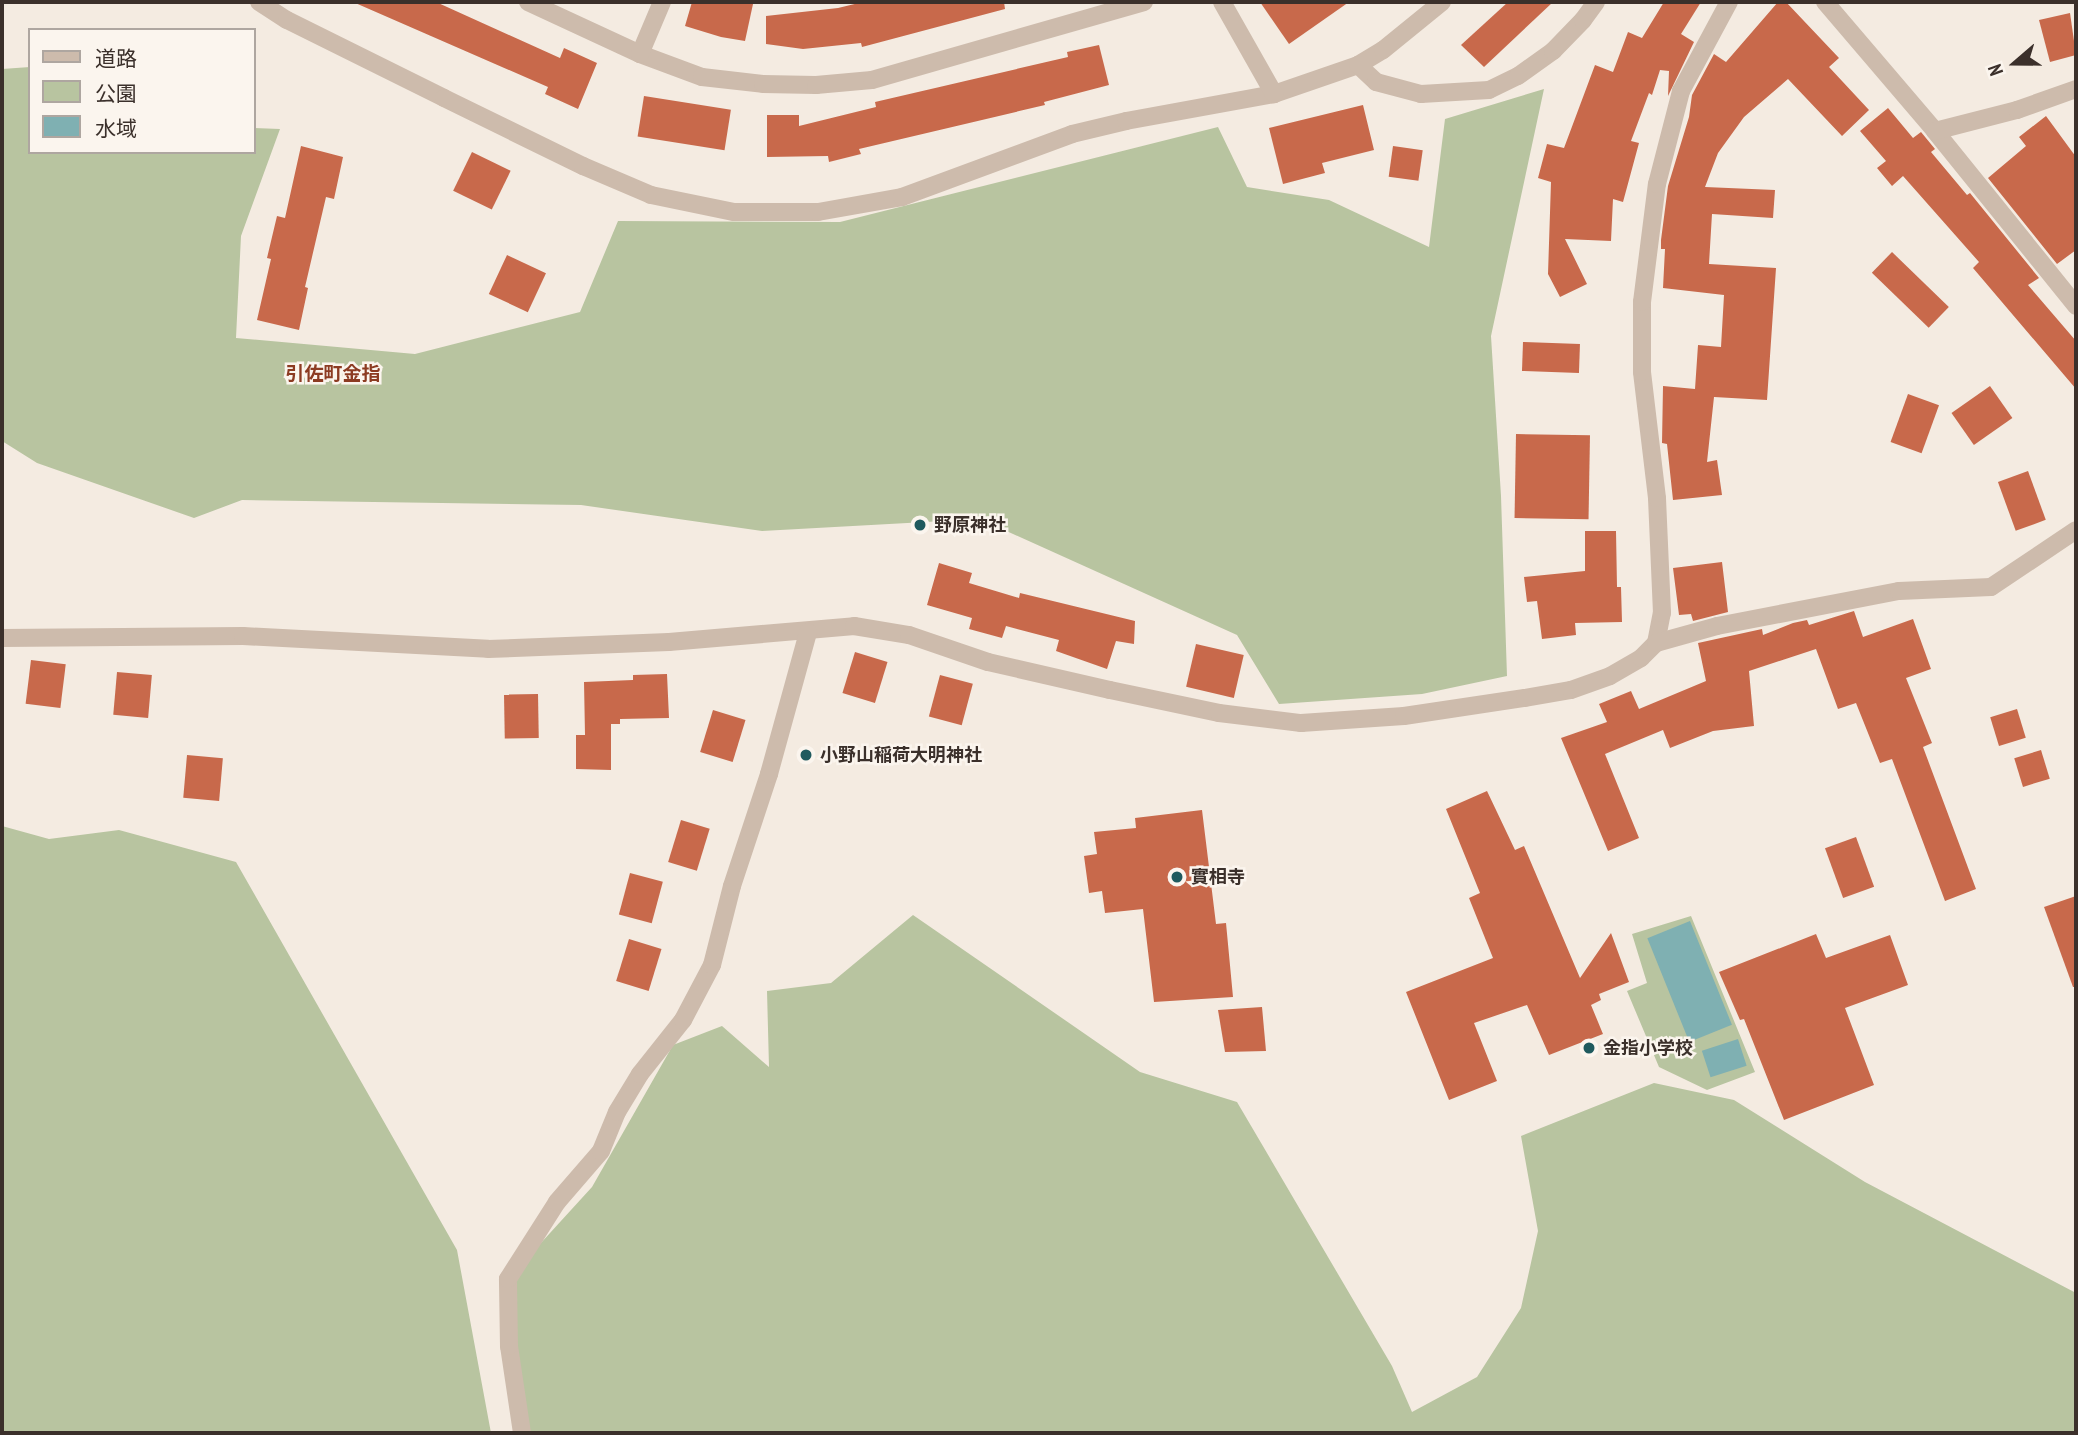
<!DOCTYPE html>
<html>
<head>
<meta charset="utf-8">
<style>
	body { margin:0 }
	#map { position:relative; width:2078px; height:1435px; overflow:hidden; background:#f4ebe1; font-family:"PT Sans Narrow","Noto Sans JP",sans-serif }
	div>[style] { position:absolute }
	[style*='--x'] { left:calc(var(--x)*1px); top:calc(var(--y)*1px); width:calc(var(--w)*1px); rotate:calc(var(--a)*1deg) }
	.green>* { inset:0; background:#b8c4a0 }
	.water>* { inset:0; background:#7fb0b2; transform-origin:0 0 }
	.building>* { inset:0; background:#c8694b; transform-origin:0 0 }
	.minor>* { height:18px; margin:-9px; padding:0 9px; transform-origin:9px; border-radius:9px; background:#cdbbac }
	.dots>* { width:19px; height:19px; translate:-50% -50%; box-sizing:border-box; border:4px solid #fbf5ee; border-radius:50% }
	span { translate:-50% -50%; white-space:nowrap; text-align:center; line-height:1.15; -webkit-text-stroke:5px #fbf5ee; paint-order:stroke }
	.poi-label { font-size:18px; color:#3b302b; font-weight:700 }
	.left { translate:0 -50%; text-align:left }
	.neighbourhood-label { font-size:19px; color:#8c3b22; font-weight:700 }
	.frame { position:absolute; inset:0; border:4px solid #3b302b; pointer-events:none }
	.legend { position:absolute; left:28px; top:28px; width:228px; height:126px; box-sizing:border-box; background:#fbf5ee; border:2px solid #aea6a0; margin:0; padding:9px 12px; list-style:none; font-size:21px; color:#3b302b }
	.legend li { display:flex; align-items:center; gap:14px; height:35px }
	.legend b { width:35px; border:2px solid #aea6a0 }
	.north { position:absolute; left:1980px; top:28px; width:70px; height:70px; -webkit-text-stroke:5px #fbf5ee; paint-order:stroke; rotate:250deg; font-size:19px; font-weight:700; line-height:28px; text-align:center; color:#3b302b }
	.north::after { content:''; display:block; margin:auto; width:24px; height:32px; background:#3b302b; clip-path:polygon(50% 0,100% 100%,50% 72%,0 100%) }
</style>
</head>
<body>
<div id="map">
	<div class="green">
		<div style="clip-path:polygon(30px 67px,30px 152px,254px 152px,254px 128px,280px 129px,241px 236px,236px 338px,415px 354px,580px 312px,618px 221px,840px 222px,1218px 127px,1247px 187px,1329px 200px,1429px 247px,1445px 119px,1544px 89px,1491px 336px,1501px 496px,1507px 676px,1422px 694px,1279px 704px,1237px 635px,980px 519px,762px 531px,581px 505px,242px 500px,194px 518px,37px 463px,2px 441px,2px 69px)"></div>
		<div style="clip-path:polygon(2px 826px,49px 839px,119px 830px,236px 862px,457px 1250px,491px 1433px,2px 1433px)"></div>
		<div style="clip-path:polygon(913px 915px,1140px 1072px,1237px 1102px,1392px 1366px,1412px 1412px,1477px 1377px,1521px 1308px,1538px 1231px,1521px 1136px,1654px 1083px,1734px 1100px,1865px 1182px,2076px 1293px,2076px 1433px,521px 1433px,508px 1279px,592px 1187px,673px 1045px,722px 1026px,769px 1067px,767px 991px,831px 983px)"></div>
		<div style="clip-path:polygon(1691px 916px,1755px 1072px,1707px 1090px,1659px 1067px,1627px 991px,1647px 983px,1632px 934px)"></div>
	</div>
	<div class="water">
		<div style="left:1690px;top:921px;width:112px;height:46px;rotate:68deg"></div>
		<div style="left:1738px;top:1039px;width:28px;height:38px;rotate:72deg"></div>
	</div>
	<div class="building">
		<div style="clip-path:polygon(353px 2px,436px 2px,560px 58px,564px 48px,597px 63px,578px 109px,545px 94px,548px 87px)"></div>
		<div style="clip-path:polygon(692px 2px,753px 4px,745px 41px,721px 37px,685px 26px)"></div>
		<div style="clip-path:polygon(863px 2px,1004px 2px,1005px 9px,862px 47px,861px 43px,803px 49px,766px 44px,766px 16px,838px 8px)"></div>
		<div style="clip-path:polygon(1260px 2px,1349px 2px,1289px 44px)"></div>
		<div style="clip-path:polygon(1508px 2px,1553px 2px,1484px 67px,1461px 45px)"></div>
		<div style="clip-path:polygon(1664px 2px,1701px 2px,1681px 34px,1694px 42px,1668px 96px,1669px 71px,1660px 70px,1652px 95px,1649px 93px,1631px 141px,1639px 143px,1623px 202px,1613px 199px,1611px 241px,1565px 239px,1587px 284px,1560px 297px,1548px 274px,1551px 182px,1538px 178px,1547px 144px,1564px 148px,1595px 65px,1613px 72px,1628px 32px,1642px 38px)"></div>
		<div style="clip-path:polygon(1778px 2px,1786px 2px,1839px 58px,1829px 67px,1869px 110px,1842px 136px,1788px 79px,1744px 117px,1718px 153px,1705px 187px,1775px 190px,1773px 218px,1712px 214px,1709px 264px,1776px 268px,1767px 400px,1714px 397px,1707px 462px,1717px 460px,1722px 495px,1673px 500px,1667px 444px,1662px 443px,1663px 386px,1695px 389px,1698px 345px,1721px 347px,1724px 295px,1663px 288px,1665px 249px,1661px 249px,1661px 240px,1668px 186px,1689px 117px,1692px 95px,1714px 54px,1726px 62px)"></div>
		<div style="clip-path:polygon(2070px 13px,2076px 55px,2050px 62px,2039px 20px)"></div>
		<div style="clip-path:polygon(1099px 45px,1109px 85px,1044px 102px,1045px 105px,859px 149px,861px 154px,829px 162px,828px 156px,767px 157px,767px 115px,799px 115px,799px 126px,876px 107px,875px 102px,1068px 57px,1067px 52px)"></div>
		<div style="left:644px;top:96px;width:88px;height:41px;rotate:9deg"></div>
		<div style="clip-path:polygon(1363px 105px,1374px 150px,1322px 163px,1325px 173px,1283px 184px,1269px 128px)"></div>
		<div style="clip-path:polygon(1888px 108px,1913px 138px,1921px 132px,1935px 149px,1931px 152px,1967px 195px,1970px 193px,2039px 278px,2028px 285px,2076px 341px,2076px 389px,1973px 268px,1979px 262px,1903px 176px,1892px 186px,1877px 168px,1886px 161px,1860px 131px)"></div>
		<div style="clip-path:polygon(2046px 116px,2076px 157px,2076px 250px,2057px 264px,1988px 178px,2026px 146px,2019px 137px)"></div>
		<div style="clip-path:polygon(301px 146px,343px 157px,334px 199px,326px 197px,305px 287px,308px 288px,299px 330px,257px 320px,271px 259px,267px 258px,277px 216px,285px 218px)"></div>
		<div style="left:1393px;top:146px;width:30px;height:31px;rotate:8deg"></div>
		<div style="left:472px;top:152px;width:43px;height:43px;rotate:26deg"></div>
		<div style="left:1892px;top:252px;width:79px;height:29px;rotate:44deg"></div>
		<div style="left:507px;top:255px;width:43px;height:43px;rotate:25deg"></div>
		<div style="left:1523px;top:342px;width:57px;height:29px;rotate:2deg"></div>
		<div style="left:1990px;top:386px;width:39px;height:47px;rotate:55deg"></div>
		<div style="left:1908px;top:394px;width:33px;height:51px;rotate:20deg"></div>
		<div style="left:1516px;top:434px;width:74px;height:84px;rotate:1deg"></div>
		<div style="left:2028px;top:471px;width:52px;height:32px;rotate:70deg"></div>
		<div style="clip-path:polygon(1585px 531px,1616px 531px,1617px 587px,1621px 587px,1622px 622px,1575px 623px,1576px 635px,1542px 639px,1537px 601px,1527px 602px,1524px 577px,1585px 571px)"></div>
		<div style="clip-path:polygon(1722px 562px,1728px 612px,1693px 621px,1691px 614px,1679px 615px,1673px 568px)"></div>
		<div style="clip-path:polygon(939px 563px,972px 573px,969px 583px,1019px 598px,1020px 593px,1135px 621px,1134px 644px,1116px 641px,1107px 669px,1056px 651px,1059px 640px,1006px 626px,1002px 638px,969px 629px,972px 618px,927px 605px)"></div>
		<div style="clip-path:polygon(1854px 611px,1863px 637px,1913px 619px,1931px 669px,1906px 678px,1932px 743px,1923px 747px,1976px 889px,1945px 901px,1892px 759px,1880px 763px,1856px 703px,1838px 709px,1816px 649px,1749px 671px,1754px 726px,1713px 731px,1670px 748px,1663px 730px,1605px 754px,1639px 838px,1608px 851px,1561px 738px,1607px 722px,1599px 704px,1631px 691px,1639px 709px,1706px 681px,1698px 643px,1762px 629px,1763px 635px,1793px 623px,1807px 620px,1809px 625px)"></div>
		<div style="left:1196px;top:644px;width:49px;height:44px;rotate:13deg"></div>
		<div style="left:855px;top:652px;width:34px;height:43px;rotate:17deg"></div>
		<div style="left:31px;top:660px;width:35px;height:44px;rotate:7deg"></div>
		<div style="left:117px;top:672px;width:35px;height:43px;rotate:5deg"></div>
		<div style="clip-path:polygon(667px 674px,669px 718px,620px 719px,620px 724px,611px 724px,611px 770px,576px 769px,576px 735px,585px 735px,584px 682px,633px 680px,633px 675px)"></div>
		<div style="left:940px;top:675px;width:34px;height:43px;rotate:15deg"></div>
		<div style="left:538px;top:694px;width:44px;height:34px;rotate:89deg"></div>
		<div style="left:2017px;top:709px;width:30px;height:28px;rotate:73deg"></div>
		<div style="left:713px;top:710px;width:34px;height:44px;rotate:17deg"></div>
		<div style="left:2041px;top:750px;width:30px;height:28px;rotate:73deg"></div>
		<div style="left:187px;top:755px;width:36px;height:43px;rotate:5deg"></div>
		<div style="clip-path:polygon(1487px 791px,1515px 850px,1524px 846px,1580px 978px,1611px 933px,1629px 982px,1599px 994px,1601px 1000px,1591px 1005px,1603px 1034px,1549px 1055px,1527px 1005px,1474px 1023px,1497px 1081px,1449px 1100px,1406px 992px,1493px 958px,1469px 898px,1480px 893px,1446px 809px)"></div>
		<div style="clip-path:polygon(1202px 810px,1216px 924px,1226px 923px,1233px 997px,1154px 1002px,1143px 909px,1105px 913px,1102px 891px,1089px 893px,1084px 856px,1097px 854px,1094px 832px,1136px 828px,1135px 818px)"></div>
		<div style="left:681px;top:820px;width:30px;height:44px;rotate:17deg"></div>
		<div style="left:1856px;top:837px;width:53px;height:33px;rotate:70deg"></div>
		<div style="left:630px;top:873px;width:34px;height:43px;rotate:15deg"></div>
		<div style="clip-path:polygon(2076px 896px,2076px 987px,2073px 987px,2044px 907px)"></div>
		<div style="clip-path:polygon(1816px 934px,1826px 958px,1890px 935px,1908px 985px,1845px 1008px,1874px 1085px,1784px 1120px,1744px 1019px,1740px 1020px,1719px 972px)"></div>
		<div style="left:629px;top:939px;width:34px;height:44px;rotate:17deg"></div>
		<div style="clip-path:polygon(1262px 1007px,1266px 1051px,1225px 1052px,1218px 1010px)"></div>
	</div>
	<div class="minor">
		<div style="--x:259;--y:2;--w:33;--a:33"></div>
		<div style="--x:287;--y:20;--w:175;--a:26.4"></div>
		<div style="--x:444;--y:98;--w:155;--a:26.1"></div>
		<div style="--x:583;--y:166;--w:74;--a:23.1"></div>
		<div style="--x:651;--y:195;--w:85;--a:11.6"></div>
		<div style="--x:734;--y:212;--w:84;--a:0"></div>
		<div style="--x:818;--y:212;--w:85;--a:-10.1"></div>
		<div style="--x:902;--y:197;--w:181;--a:-20.3"></div>
		<div style="--x:1072;--y:134;--w:56;--a:-13.5"></div>
		<div style="--x:1126;--y:121;--w:150;--a:-10.3"></div>
		<div style="--x:1274;--y:94;--w:89;--a:-19"></div>
		<div style="--x:1358;--y:65;--w:29;--a:-31"></div>
		<div style="--x:1383;--y:50;--w:76;--a:-39.1"></div>
		<div style="--x:528;--y:2;--w:123;--a:24.9"></div>
		<div style="--x:640;--y:54;--w:66;--a:20.4"></div>
		<div style="--x:702;--y:77;--w:61;--a:6.5"></div>
		<div style="--x:763;--y:84;--w:53;--a:1.1"></div>
		<div style="--x:816;--y:85;--w:56;--a:-5.1"></div>
		<div style="--x:872;--y:80;--w:283;--a:-16"></div>
		<div style="--x:1222;--y:2;--w:106;--a:60.5"></div>
		<div style="--x:1825;--y:2;--w:170;--a:49.5"></div>
		<div style="--x:1935;--y:131;--w:225;--a:51.1"></div>
		<div style="--x:640;--y:54;--w:56;--a:-67.1"></div>
		<div style="--x:1358;--y:65;--w:25;--a:43"></div>
		<div style="--x:1376;--y:82;--w:47;--a:14.9"></div>
		<div style="--x:1421;--y:94;--w:68;--a:-3.4"></div>
		<div style="--x:1489;--y:90;--w:32;--a:-26"></div>
		<div style="--x:1518;--y:76;--w:43;--a:-35.5"></div>
		<div style="--x:1553;--y:51;--w:43;--a:-45.9"></div>
		<div style="--x:1583;--y:20;--w:22;--a:-54"></div>
		<div style="--x:1935;--y:131;--w:85;--a:-14.4"></div>
		<div style="--x:2017;--y:110;--w:63;--a:-19.6"></div>
		<div style="--x:2;--y:638;--w:241;--a:-0.5"></div>
		<div style="--x:243;--y:636;--w:245;--a:3"></div>
		<div style="--x:488;--y:649;--w:181;--a:-2.2"></div>
		<div style="--x:669;--y:642;--w:186;--a:-4.9"></div>
		<div style="--x:854;--y:626;--w:56;--a:9.3"></div>
		<div style="--x:909;--y:635;--w:83;--a:18.9"></div>
		<div style="--x:988;--y:662;--w:125;--a:12.9"></div>
		<div style="--x:1110;--y:690;--w:111;--a:11.9"></div>
		<div style="--x:1219;--y:713;--w:83;--a:7"></div>
		<div style="--x:1301;--y:723;--w:103;--a:-3.9"></div>
		<div style="--x:1404;--y:716;--w:122;--a:-8.5"></div>
		<div style="--x:1525;--y:698;--w:47;--a:-9.9"></div>
		<div style="--x:1571;--y:690;--w:41;--a:-19.7"></div>
		<div style="--x:1610;--y:676;--w:36;--a:-30"></div>
		<div style="--x:1641;--y:658;--w:21;--a:-45"></div>
		<div style="--x:1656;--y:643;--w:31;--a:-79"></div>
		<div style="--x:1662;--y:613;--w:115;--a:-92.5"></div>
		<div style="--x:1657;--y:498;--w:127;--a:-96.8"></div>
		<div style="--x:1642;--y:372;--w:70;--a:-90"></div>
		<div style="--x:1642;--y:302;--w:119;--a:-82.8"></div>
		<div style="--x:1657;--y:184;--w:96;--a:-75.5"></div>
		<div style="--x:1681;--y:91;--w:101;--a:-61.7"></div>
		<div style="--x:1656;--y:643;--w:63;--a:-15.6"></div>
		<div style="--x:1717;--y:626;--w:185;--a:-10.9"></div>
		<div style="--x:1899;--y:591;--w:92;--a:-2.5"></div>
		<div style="--x:1991;--y:587;--w:102;--a:-33.8"></div>
		<div style="--x:522;--y:1433;--w:88;--a:-98.5"></div>
		<div style="--x:509;--y:1346;--w:67;--a:-90.9"></div>
		<div style="--x:508;--y:1279;--w:91;--a:-57.5"></div>
		<div style="--x:557;--y:1202;--w:67;--a:-49.2"></div>
		<div style="--x:601;--y:1151;--w:42;--a:-67.7"></div>
		<div style="--x:617;--y:1112;--w:44;--a:-58.8"></div>
		<div style="--x:640;--y:1074;--w:69;--a:-51.5"></div>
		<div style="--x:683;--y:1020;--w:62;--a:-62.2"></div>
		<div style="--x:712;--y:965;--w:81;--a:-75.8"></div>
		<div style="--x:732;--y:886;--w:118;--a:-71.7"></div>
		<div style="--x:769;--y:774;--w:147;--a:-74.6"></div>
	</div>
	<div class="dots">
		<div style="left:920px;top:525px;background:#1f5a5e"></div>
		<div style="left:806px;top:755px;background:#1f5a5e"></div>
		<div style="left:1177px;top:877px;background:#1f5a5e"></div>
		<div style="left:1589px;top:1048px;background:#1f5a5e"></div>
	</div>
	<div class="poi-label">
		<span class="left" style="left:934px;top:525px">野原神社</span>
		<span class="left" style="left:820px;top:755px">小野山稲荷大明神社</span>
		<span class="left" style="left:1191px;top:877px">實相寺</span>
		<span class="left" style="left:1603px;top:1048px">金指小学校</span>
	</div>
	<div class="neighbourhood-label">
		<span style="left:333px;top:374px">引佐町金指</span>
	</div>
	<div class="frame"></div>
	<ul class="legend">
	<li><b style="height:9px;background:#cdbbac"></b>道路</li>
	<li><b style="height:19px;background:#b8c4a0"></b>公園</li>
	<li><b style="height:19px;background:#7fb0b2"></b>水域</li>
	</ul>
	<div class="north">N</div>
</div>
</body>
</html>
